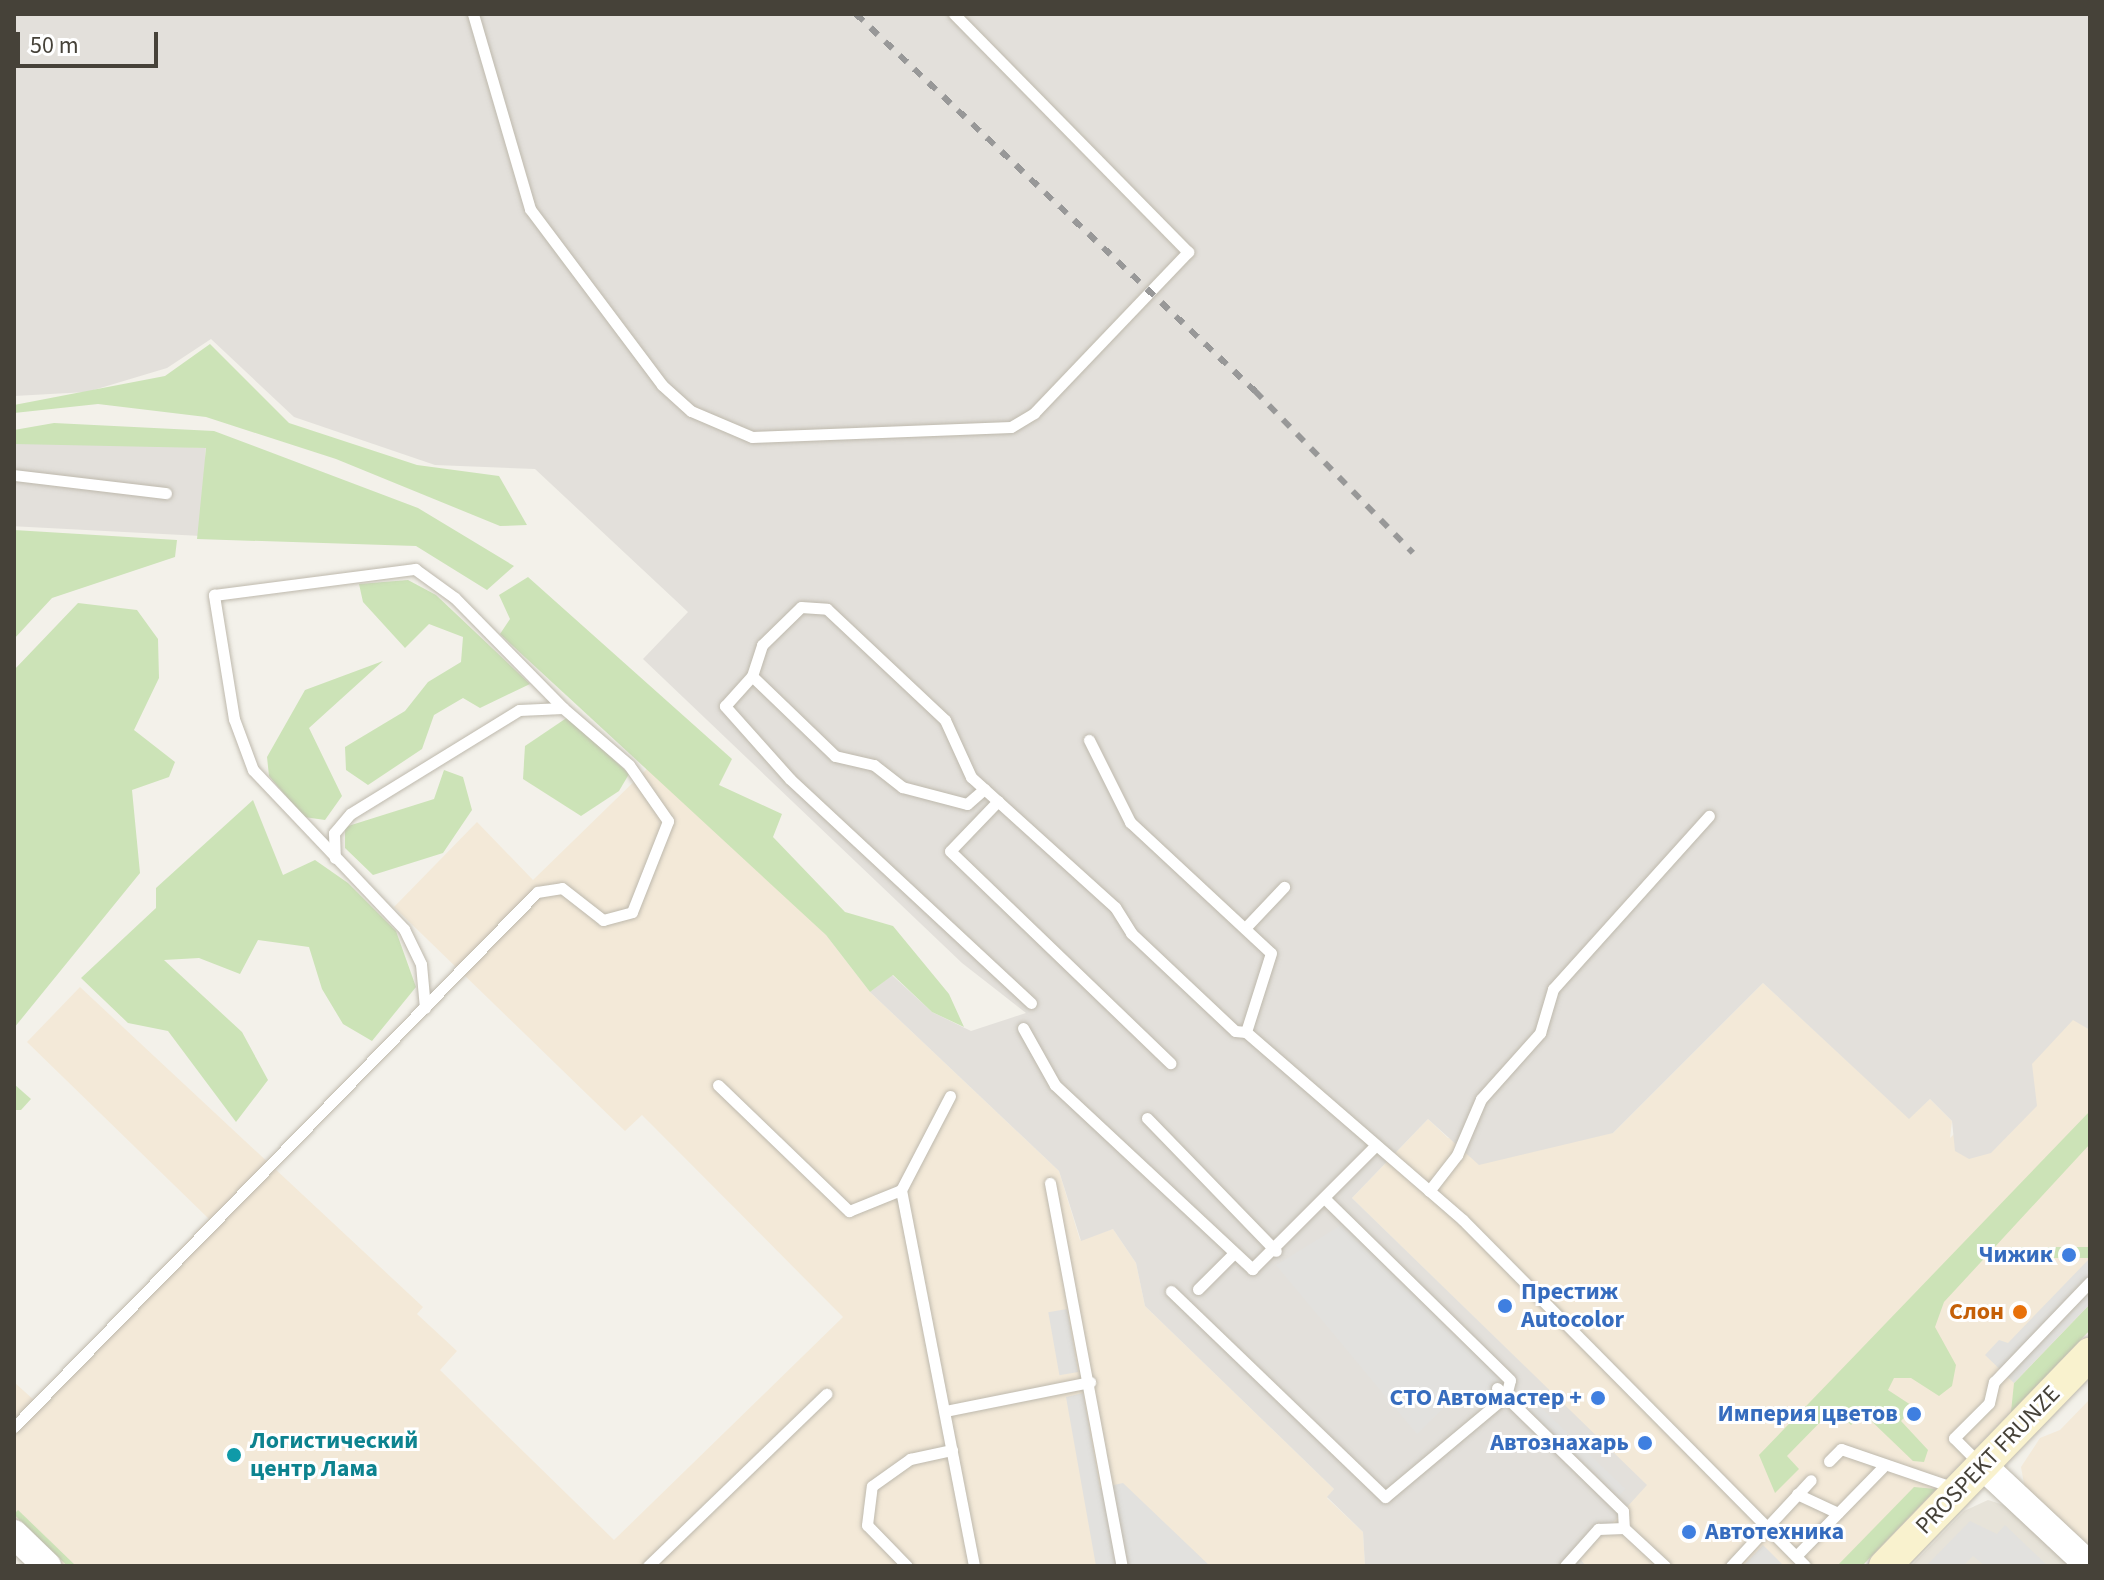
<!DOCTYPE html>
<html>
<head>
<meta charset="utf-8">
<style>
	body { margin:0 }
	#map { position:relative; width:2104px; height:1580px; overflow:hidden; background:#f3f1ea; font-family:"Source Sans 3",sans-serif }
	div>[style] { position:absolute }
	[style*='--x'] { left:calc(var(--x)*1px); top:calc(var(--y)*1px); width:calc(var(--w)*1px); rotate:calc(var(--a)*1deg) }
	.residential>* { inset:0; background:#e7e3d9 }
	.commercial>* { inset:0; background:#f3e9d8 }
	.industrial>* { inset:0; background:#e3e0db; transform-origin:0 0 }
	.green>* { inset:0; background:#cce3b7; transform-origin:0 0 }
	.parking>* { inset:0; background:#e2e1de; transform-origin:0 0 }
	.roads { filter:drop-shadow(0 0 2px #beb9ad) drop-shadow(0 0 2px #beb9ad) }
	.service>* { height:11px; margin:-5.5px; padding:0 5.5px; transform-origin:5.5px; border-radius:5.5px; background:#fff }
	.tertiary>* { height:28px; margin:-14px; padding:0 14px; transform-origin:14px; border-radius:14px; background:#fff }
	.secondary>* { height:32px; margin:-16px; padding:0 16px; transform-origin:16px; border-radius:16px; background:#f9f2ce }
	.rail>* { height:6px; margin-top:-3px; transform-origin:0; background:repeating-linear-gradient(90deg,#989898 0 10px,transparent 0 20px) }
	.dots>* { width:22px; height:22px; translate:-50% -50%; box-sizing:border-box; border:4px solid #fff; border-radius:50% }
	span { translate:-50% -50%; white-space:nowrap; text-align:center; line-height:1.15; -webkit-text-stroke:6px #fff; paint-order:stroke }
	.shop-label { font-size:24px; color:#366cbe; font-weight:700 }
	.right { translate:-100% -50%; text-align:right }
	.left { translate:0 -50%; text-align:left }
	.food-label { font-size:24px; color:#c56008; font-weight:700 }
	.culture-label { font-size:24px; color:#0d838f; font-weight:700 }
	.street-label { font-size:24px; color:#464239 }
	.frame { position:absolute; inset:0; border:16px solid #464239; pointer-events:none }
	.scale { position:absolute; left:16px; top:32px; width:142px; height:36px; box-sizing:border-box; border:4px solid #464239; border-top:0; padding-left:10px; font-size:24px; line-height:28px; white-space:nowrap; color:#464239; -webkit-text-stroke:6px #fff; paint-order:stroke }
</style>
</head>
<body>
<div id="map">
	<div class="residential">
		<div style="clip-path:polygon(1988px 1500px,2016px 1509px,2076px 1566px,1911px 1566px,1964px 1511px)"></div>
	</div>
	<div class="commercial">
		<div style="clip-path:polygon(651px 765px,826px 935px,870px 992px,1059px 1171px,1080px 1240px,1113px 1229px,1136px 1263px,1145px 1306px,1334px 1489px,1327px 1498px,1363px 1532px,1365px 1566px,56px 1566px,14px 1526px,14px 1382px,35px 1401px,209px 1219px,27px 1042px,80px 987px,423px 1307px,417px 1314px,457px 1351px,440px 1370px,614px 1540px,843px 1317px,642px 1115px,625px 1131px,394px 907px,477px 822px,533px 880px)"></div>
		<div style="clip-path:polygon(1763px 983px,1909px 1118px,1930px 1099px,1952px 1121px,1950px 1138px,2073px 1019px,2090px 1030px,2090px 1330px,1862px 1566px,1586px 1566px,1579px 1560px,1646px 1485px,1352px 1198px,1428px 1119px,1448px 1138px,1613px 1133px)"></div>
		<div style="clip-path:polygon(2090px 1399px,2090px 1553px,2025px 1489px,2021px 1467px,2040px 1438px,2060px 1430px)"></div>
	</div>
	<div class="industrial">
		<div style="clip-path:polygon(14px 14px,2090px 14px,2090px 1030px,2073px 1020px,2032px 1064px,2037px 1106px,1991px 1153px,1969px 1159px,1955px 1151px,1952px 1121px,1930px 1099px,1909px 1119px,1763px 983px,1613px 1133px,1479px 1165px,1428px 1119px,1352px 1198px,1647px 1485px,1580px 1559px,1586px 1566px,1365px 1566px,1363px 1532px,1327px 1497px,1334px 1489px,1145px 1306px,1136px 1263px,1113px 1229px,1081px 1241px,1059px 1171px,870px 992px,892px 975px,932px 1012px,971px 1031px,1026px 1013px,962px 963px,643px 659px,688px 612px,535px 469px,435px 465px,294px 417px,211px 339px,167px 368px,87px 392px,14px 396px)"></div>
		<div style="left:14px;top:438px;width:192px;height:88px;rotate:3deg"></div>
	</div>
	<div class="green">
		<div style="clip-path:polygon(210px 344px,289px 423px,417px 465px,499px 476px,527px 525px,500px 526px,336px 459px,206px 417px,98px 404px,14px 413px,14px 405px,165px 376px)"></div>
		<div style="clip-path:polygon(54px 423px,214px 431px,418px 508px,514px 566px,487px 590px,416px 546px,197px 539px,206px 448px,14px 444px,14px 430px)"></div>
		<div style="clip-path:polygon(14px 531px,14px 530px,177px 540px,175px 557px,52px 598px,14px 639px)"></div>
		<div style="clip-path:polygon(528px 577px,732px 759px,719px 785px,782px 814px,773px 837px,845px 912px,893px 926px,949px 994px,964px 1027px,932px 1012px,893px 975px,870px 992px,826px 935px,500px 634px,510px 619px,499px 595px)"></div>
		<div style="clip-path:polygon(408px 580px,436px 595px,530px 684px,480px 708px,463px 698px,434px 715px,422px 749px,368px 785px,346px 770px,345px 747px,405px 711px,428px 682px,461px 662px,463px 637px,429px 624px,405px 648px,363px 602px,359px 584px)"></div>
		<div style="clip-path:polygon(78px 603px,137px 610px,158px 639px,159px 678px,134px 730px,175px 762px,169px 777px,132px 790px,140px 873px,14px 1028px,14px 670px)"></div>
		<div style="clip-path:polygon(383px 661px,309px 728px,342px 796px,325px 820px,304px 817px,269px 776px,267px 757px,305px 690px)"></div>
		<div style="clip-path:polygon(568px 717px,629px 774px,619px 791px,581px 816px,523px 779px,525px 746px)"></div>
		<div style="clip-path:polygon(444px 770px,463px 777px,472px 810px,443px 853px,373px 875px,345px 848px,345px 827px,434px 799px)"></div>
		<div style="clip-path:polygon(253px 800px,283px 875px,315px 860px,348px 883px,396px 931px,416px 987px,372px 1041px,343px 1024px,322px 989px,309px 947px,258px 940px,240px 974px,199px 958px,164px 960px,242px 1032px,268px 1080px,236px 1122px,168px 1031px,128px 1023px,81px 978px,156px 908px,156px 888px)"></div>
		<div style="clip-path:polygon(14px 1084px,31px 1099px,21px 1110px,14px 1110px)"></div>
		<div style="clip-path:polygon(2090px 1111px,2090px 1144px,1944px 1302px,1935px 1327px,1956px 1365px,1952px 1386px,1939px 1396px,1911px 1378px,1894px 1378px,1888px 1390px,1914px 1407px,1901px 1421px,1928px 1450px,1924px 1462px,1913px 1461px,1863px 1413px,1851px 1425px,1834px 1408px,1787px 1456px,1799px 1469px,1775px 1493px,1759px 1455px)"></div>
		<div style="left:2090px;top:1247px;width:11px;height:103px;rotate:90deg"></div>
		<div style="clip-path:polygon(2090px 1304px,2090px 1330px,2011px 1412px,2014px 1383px)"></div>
		<div style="clip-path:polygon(1914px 1487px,1936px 1489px,1862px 1566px,1837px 1566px)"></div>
		<div style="left:18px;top:1510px;width:81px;height:6px;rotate:44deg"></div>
	</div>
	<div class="parking">
		<div style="clip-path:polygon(1343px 1224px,1504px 1382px,1474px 1409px,1458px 1394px,1417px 1434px,1276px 1265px)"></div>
		<div style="clip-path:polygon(2090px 1258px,2090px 1304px,2014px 1383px,1985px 1355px,1999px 1340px,2008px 1343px)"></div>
		<div style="left:1067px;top:1309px;width:64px;height:19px;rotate:80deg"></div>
		<div style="left:1524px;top:1391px;width:141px;height:10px;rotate:44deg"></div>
		<div style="clip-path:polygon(1083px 1393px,1100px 1488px,1123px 1483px,1210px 1566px,1096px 1566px,1066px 1397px)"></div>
		<div style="clip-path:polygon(1970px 1521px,1997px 1534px,2005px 1525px,2048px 1566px,1985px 1566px,1973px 1556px,1963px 1566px,1926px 1566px)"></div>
		<div style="clip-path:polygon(1763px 1545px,1784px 1566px,1743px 1566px)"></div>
	</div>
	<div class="roads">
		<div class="service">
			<div style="--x:473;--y:14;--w:203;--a:73.7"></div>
			<div style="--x:530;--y:209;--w:220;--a:53.1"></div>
			<div style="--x:662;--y:385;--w:39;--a:42"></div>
			<div style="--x:691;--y:411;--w:66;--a:23.1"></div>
			<div style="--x:752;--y:437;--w:259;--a:-2.2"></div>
			<div style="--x:1011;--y:427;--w:27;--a:-31"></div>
			<div style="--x:1034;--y:413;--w:223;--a:-46.3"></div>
			<div style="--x:1188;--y:252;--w:334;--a:-134.5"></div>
			<div style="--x:14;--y:475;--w:153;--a:6.8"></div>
			<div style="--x:752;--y:676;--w:115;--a:43.9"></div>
			<div style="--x:835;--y:756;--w:40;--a:13"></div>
			<div style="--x:874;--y:765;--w:36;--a:38"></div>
			<div style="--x:902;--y:787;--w:67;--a:14.7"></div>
			<div style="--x:967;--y:804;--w:23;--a:-41"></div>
			<div style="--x:1089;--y:740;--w:92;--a:63.4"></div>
			<div style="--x:1130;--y:822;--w:192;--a:42.9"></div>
			<div style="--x:1271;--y:953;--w:83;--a:107.6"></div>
			<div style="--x:998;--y:801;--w:69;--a:133.8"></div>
			<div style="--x:950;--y:851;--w:306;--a:43.9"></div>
			<div style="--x:1247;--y:926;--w:54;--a:-46.5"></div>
			<div style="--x:1031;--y:1003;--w:329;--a:-137.1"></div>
			<div style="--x:790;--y:779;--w:98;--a:-131.7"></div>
			<div style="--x:725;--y:706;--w:40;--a:-48"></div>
			<div style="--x:752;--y:676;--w:33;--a:-72"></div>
			<div style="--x:762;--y:645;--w:54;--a:-44.3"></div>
			<div style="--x:801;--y:607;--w:26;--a:4"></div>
			<div style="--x:827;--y:609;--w:162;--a:43.2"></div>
			<div style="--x:945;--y:720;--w:63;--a:65.5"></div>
			<div style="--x:971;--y:777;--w:194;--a:42.1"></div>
			<div style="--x:1115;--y:907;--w:31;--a:58"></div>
			<div style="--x:1131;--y:933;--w:143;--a:43.3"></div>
			<div style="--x:1235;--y:1031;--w:11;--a:5"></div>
			<div style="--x:1246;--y:1032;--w:287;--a:40.9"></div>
			<div style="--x:1463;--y:1220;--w:486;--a:45.3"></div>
			<div style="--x:425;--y:1008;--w:44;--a:-95.2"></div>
			<div style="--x:421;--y:964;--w:39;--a:-116"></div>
			<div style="--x:404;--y:929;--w:219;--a:-133.5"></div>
			<div style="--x:253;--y:770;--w:54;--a:-110.4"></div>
			<div style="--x:234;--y:719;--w:126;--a:-99.2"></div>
			<div style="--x:214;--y:595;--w:203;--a:-7.4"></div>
			<div style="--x:415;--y:569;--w:49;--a:35.9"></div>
			<div style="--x:455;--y:598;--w:154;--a:45.5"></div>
			<div style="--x:1023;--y:1028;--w:65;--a:60.7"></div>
			<div style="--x:1055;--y:1085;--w:270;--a:43"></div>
			<div style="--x:1252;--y:1269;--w:175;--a:-45"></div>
			<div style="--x:718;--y:1085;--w:182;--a:43.9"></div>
			<div style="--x:849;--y:1211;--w:56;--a:-22"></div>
			<div style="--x:950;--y:1096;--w:106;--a:117.5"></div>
			<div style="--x:901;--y:1190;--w:383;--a:79"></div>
			<div style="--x:1147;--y:1118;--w:185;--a:45.9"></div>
			<div style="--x:1050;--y:1183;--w:390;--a:79.4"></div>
			<div style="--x:1429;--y:1191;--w:46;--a:-52.1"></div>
			<div style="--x:1457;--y:1155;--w:61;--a:-66.8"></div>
			<div style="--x:1481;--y:1099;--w:89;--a:-48.2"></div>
			<div style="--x:1540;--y:1033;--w:46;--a:-73.5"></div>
			<div style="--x:1553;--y:989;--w:233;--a:-48"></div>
			<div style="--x:1198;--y:1289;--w:47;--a:-45"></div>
			<div style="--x:1171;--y:1291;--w:297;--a:43.9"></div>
			<div style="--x:1385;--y:1497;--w:158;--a:-39.9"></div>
			<div style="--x:1506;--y:1396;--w:16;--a:-76"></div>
			<div style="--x:1510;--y:1380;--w:257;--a:-135.6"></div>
			<div style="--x:1497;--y:1388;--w:176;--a:44.3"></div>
			<div style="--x:1623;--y:1511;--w:17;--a:87"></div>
			<div style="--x:1624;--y:1528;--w:56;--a:42.8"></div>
			<div style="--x:945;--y:1411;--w:148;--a:-11.3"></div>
			<div style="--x:14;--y:1427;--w:748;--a:-45.65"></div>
			<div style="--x:537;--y:892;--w:25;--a:-9"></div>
			<div style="--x:562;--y:888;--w:52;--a:38"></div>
			<div style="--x:603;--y:920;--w:30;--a:-15"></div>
			<div style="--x:632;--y:912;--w:98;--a:-68.4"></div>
			<div style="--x:668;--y:821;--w:68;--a:-124.9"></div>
			<div style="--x:629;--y:765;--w:87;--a:-139.2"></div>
			<div style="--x:563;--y:708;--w:44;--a:177.4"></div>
			<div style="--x:519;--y:710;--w:198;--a:148.4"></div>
			<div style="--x:350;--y:814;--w:25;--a:130"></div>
			<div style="--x:334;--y:833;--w:25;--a:88"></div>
			<div style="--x:1829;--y:1461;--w:17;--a:-45"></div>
			<div style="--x:1841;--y:1449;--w:120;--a:18.9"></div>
			<div style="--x:1981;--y:1465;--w:38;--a:-135"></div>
			<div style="--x:1954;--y:1438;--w:49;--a:-45"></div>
			<div style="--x:1989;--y:1403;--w:22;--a:-77"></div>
			<div style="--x:1994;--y:1382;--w:139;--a:-46.2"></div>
			<div style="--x:1797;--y:1494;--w:45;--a:24.9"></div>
			<div style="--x:1796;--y:1556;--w:123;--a:-45.7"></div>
			<div style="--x:648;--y:1566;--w:248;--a:-44"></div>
			<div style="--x:907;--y:1566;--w:57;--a:-134.3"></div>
			<div style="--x:867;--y:1525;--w:39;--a:-83"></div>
			<div style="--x:872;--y:1486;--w:47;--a:-35.4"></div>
			<div style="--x:910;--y:1459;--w:43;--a:-12.1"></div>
			<div style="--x:1565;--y:1566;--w:50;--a:-48.3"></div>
			<div style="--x:1598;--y:1529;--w:26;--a:-2"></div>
			<div style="--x:1731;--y:1566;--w:117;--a:-47.1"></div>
		</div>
		<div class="tertiary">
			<div style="--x:1983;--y:1466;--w:146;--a:43.1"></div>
			<div style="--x:14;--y:1534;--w:46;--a:44.1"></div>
		</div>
		<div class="secondary">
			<div style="--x:1885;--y:1566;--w:295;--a:-46"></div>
		</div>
	</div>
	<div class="rail">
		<div style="--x:856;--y:14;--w:549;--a:43.38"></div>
		<div style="--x:1255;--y:391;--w:226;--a:45.7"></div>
	</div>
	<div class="dots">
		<div style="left:2069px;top:1255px;background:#3f7fe0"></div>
		<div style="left:1505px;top:1306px;background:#3f7fe0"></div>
		<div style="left:2020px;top:1312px;background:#e8710a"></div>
		<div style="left:1598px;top:1398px;background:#3f7fe0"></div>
		<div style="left:1914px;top:1414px;background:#3f7fe0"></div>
		<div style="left:1645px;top:1443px;background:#3f7fe0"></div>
		<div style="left:234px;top:1455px;background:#0f9aa8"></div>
		<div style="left:1689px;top:1532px;background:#3f7fe0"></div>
	</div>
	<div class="shop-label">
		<span class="right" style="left:2053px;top:1255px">Чижик</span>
		<span class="left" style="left:1521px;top:1306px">Престиж<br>Autocolor</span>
		<span class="right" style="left:1582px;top:1398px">СТО Автомастер +</span>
		<span class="right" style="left:1898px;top:1414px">Империя цветов</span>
		<span class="right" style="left:1629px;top:1443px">Автознахарь</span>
		<span class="left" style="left:1705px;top:1532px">Автотехника</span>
	</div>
	<div class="food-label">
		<span class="right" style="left:2004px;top:1312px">Слон</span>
	</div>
	<div class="culture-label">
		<span class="left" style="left:250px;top:1455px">Логистический<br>центр Лама</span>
	</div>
	<div class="street-label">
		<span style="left:1988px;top:1460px;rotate:-46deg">PROSPEKT FRUNZE</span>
	</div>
	<div class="frame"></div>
	<div class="scale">50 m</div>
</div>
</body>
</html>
